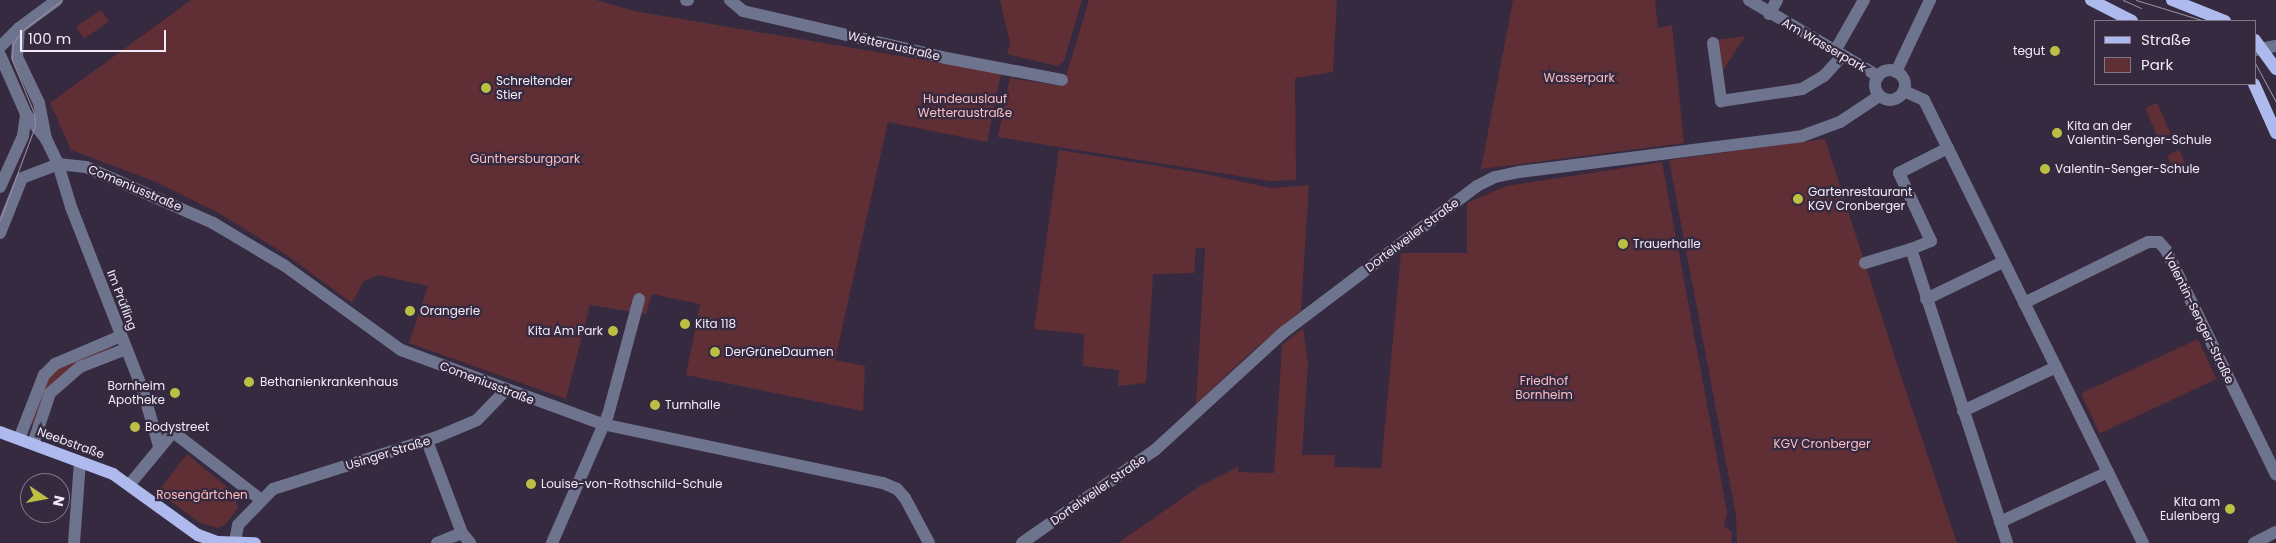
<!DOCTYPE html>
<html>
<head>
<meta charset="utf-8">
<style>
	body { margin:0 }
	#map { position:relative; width:2276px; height:543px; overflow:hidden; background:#352a3f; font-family:Poppins,sans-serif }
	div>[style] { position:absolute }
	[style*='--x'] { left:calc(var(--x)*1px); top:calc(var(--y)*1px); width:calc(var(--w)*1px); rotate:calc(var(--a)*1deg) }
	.green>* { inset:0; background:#602f35; transform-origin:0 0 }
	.minor>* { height:12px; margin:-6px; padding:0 6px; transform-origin:6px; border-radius:6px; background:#6f748e }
	.minor>.ring { margin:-6px; padding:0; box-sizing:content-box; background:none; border:12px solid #6f748e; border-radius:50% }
	.major>* { height:12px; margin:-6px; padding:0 6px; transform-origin:6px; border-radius:6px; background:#aeb9ee }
	.tram>* { height:1px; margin:-0.5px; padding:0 0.5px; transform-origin:0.5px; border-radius:0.5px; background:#988fa1 }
	.dots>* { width:14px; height:14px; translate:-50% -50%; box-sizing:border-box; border:2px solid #352a3f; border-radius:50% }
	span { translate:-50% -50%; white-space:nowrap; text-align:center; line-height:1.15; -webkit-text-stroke:4.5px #352a3f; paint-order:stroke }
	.street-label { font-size:12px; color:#f1eaf8 }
	.poi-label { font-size:12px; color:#f1eaf8 }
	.right { translate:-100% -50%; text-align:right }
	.left { translate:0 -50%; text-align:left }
	.park-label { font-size:12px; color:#fdbec3 }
	.legend { position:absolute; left:2094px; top:20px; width:162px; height:65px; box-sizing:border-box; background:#352a3f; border:1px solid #807789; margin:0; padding:6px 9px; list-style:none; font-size:15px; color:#f1eaf8 }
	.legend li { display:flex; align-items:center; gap:10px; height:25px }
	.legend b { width:25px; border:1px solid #807789 }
	.north { position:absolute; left:20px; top:473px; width:50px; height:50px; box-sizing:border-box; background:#352a3f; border:1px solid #807789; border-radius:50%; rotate:102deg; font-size:14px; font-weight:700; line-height:20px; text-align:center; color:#f1eaf8 }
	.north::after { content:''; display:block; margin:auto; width:18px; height:22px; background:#bbc045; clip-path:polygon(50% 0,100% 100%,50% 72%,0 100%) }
	.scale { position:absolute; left:20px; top:30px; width:146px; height:22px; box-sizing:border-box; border:2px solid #f1eaf8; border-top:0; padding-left:6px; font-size:15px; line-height:18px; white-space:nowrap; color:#f1eaf8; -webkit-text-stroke:4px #352a3f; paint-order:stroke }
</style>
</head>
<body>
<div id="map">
	<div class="green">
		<div style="clip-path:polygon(191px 0,596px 0,634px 11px,1001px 73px,987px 142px,888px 122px,835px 360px,865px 366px,863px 411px,686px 375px,700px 304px,652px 294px,646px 314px,590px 305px,566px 399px,409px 343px,428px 286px,378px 275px,363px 282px,352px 303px,288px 256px,219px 213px,156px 182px,71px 150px,50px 103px)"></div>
		<div style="clip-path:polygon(1000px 0,1082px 0,1064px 61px,1057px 66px,1007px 54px,1010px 43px)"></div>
		<div style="clip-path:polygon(1089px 0,1337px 0,1333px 72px,1295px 78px,1296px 180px,1270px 181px,998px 137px,1010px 78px,1063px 86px)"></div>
		<div style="clip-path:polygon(1513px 0,1655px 0,1658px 28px,1672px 25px,1684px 143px,1481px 169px)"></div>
		<div style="left:101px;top:10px;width:14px;height:30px;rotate:56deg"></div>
		<div style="clip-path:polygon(1745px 36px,1720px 75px,1715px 40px)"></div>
		<div style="left:2157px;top:103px;width:34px;height:13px;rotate:66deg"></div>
		<div style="clip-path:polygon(1825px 139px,1897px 364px,1957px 543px,1737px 543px,1736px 515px,1669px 160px)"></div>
		<div style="clip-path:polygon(1059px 150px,1201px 173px,1271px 188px,1309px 185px,1301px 311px,1250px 353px,1196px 404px,1205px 248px,1196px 248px,1194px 273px,1153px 274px,1146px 383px,1118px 386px,1119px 370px,1083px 366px,1084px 334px,1034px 329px)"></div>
		<div style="left:2179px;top:150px;width:23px;height:13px;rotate:65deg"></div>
		<div style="clip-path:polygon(1662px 162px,1727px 512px,1724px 526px,1732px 532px,1731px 543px,1118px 543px,1200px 486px,1238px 467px,1238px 472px,1274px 473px,1282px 345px,1303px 328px,1308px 363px,1302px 455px,1335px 455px,1334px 467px,1381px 468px,1401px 253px,1467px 253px,1467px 203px,1506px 186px)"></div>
		<div style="left:2198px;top:339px;width:44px;height:129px;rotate:65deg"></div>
		<div style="clip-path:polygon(109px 343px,112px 351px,72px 368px,36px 426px,29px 424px,51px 370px)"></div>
		<div style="clip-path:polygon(187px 454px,233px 492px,238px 508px,225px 525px,217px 528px,199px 522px,158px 492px)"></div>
	</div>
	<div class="minor">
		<div style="--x:686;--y:0;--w:2;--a:0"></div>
		<div style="--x:730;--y:0;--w:17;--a:40"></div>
		<div style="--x:743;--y:11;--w:208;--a:13"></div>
		<div style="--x:946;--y:58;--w:118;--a:10.7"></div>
		<div style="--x:1749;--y:0;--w:150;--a:30.5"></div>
		<div style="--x:1769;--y:14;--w:16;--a:-60"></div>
		<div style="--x:19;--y:28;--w:29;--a:94"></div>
		<div style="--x:17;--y:57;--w:51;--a:64.4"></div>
		<div style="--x:39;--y:103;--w:37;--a:79"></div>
		<div style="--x:1713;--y:43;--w:59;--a:82.1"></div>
		<div style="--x:1721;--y:101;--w:82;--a:-8.4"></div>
		<div style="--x:1802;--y:89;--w:26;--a:-31"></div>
		<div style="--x:1824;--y:76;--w:27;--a:-48"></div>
		<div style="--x:0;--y:47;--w:27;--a:-45"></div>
		<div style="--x:19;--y:28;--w:47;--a:-36.4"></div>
		<div style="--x:2255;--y:50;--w:21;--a:-11"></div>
		<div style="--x:1835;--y:51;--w:59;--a:-60.4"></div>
		<div style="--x:0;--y:55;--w:64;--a:66.2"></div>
		<div style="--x:26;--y:114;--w:32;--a:51"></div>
		<div style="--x:46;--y:139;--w:28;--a:64"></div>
		<div style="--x:58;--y:164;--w:45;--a:73.2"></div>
		<div style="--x:71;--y:207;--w:198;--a:68.6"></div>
		<div style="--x:143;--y:391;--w:57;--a:73.8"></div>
		<div class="ring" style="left:1875px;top:70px;width:18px;height:18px"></div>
		<div style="--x:1896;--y:72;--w:80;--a:-64.7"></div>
		<div style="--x:1904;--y:91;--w:22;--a:24"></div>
		<div style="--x:1924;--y:100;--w:494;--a:63.7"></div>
		<div style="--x:1948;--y:148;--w:55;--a:153"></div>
		<div style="--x:1899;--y:173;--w:75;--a:64.8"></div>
		<div style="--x:1931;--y:241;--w:22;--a:158"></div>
		<div style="--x:1911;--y:249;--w:309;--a:71.9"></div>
		<div style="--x:0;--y:187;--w:56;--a:-65.7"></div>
		<div style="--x:23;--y:136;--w:22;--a:-82"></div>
		<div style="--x:0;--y:233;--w:59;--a:-68.2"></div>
		<div style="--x:22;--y:178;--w:39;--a:-21"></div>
		<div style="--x:58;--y:164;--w:28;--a:6"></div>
		<div style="--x:86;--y:167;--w:139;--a:23.8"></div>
		<div style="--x:213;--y:223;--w:84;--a:30.8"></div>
		<div style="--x:285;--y:266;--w:143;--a:35.9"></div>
		<div style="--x:401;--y:350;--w:214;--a:20.2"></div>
		<div style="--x:602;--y:424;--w:287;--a:11.9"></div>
		<div style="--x:883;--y:483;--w:15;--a:23"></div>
		<div style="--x:897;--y:489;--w:12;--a:48"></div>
		<div style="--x:905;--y:498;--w:51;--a:61.9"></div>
		<div style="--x:1865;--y:263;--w:48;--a:-16.9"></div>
		<div style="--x:1926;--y:299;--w:85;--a:-25.7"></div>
		<div style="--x:2024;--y:303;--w:138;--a:-26.2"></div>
		<div style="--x:2148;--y:242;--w:11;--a:0"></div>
		<div style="--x:2159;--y:242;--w:11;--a:49"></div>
		<div style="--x:2166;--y:250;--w:250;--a:63.9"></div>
		<div style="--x:1963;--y:411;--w:103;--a:-25.3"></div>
		<div style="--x:19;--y:439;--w:69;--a:-68.7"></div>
		<div style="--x:44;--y:375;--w:16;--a:-45"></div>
		<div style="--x:55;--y:364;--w:72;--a:-23"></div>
		<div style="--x:427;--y:441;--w:98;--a:69.2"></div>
		<div style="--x:462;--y:533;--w:13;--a:51"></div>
		<div style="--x:33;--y:444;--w:54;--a:-71.6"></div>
		<div style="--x:50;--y:393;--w:40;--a:-41"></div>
		<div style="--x:80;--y:367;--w:49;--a:-21.4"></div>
		<div style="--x:130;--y:484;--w:67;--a:-50.4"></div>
		<div style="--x:173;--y:432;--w:110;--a:37.6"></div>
		<div style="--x:2000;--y:522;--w:119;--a:-24.8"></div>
		<div style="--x:235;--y:541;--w:16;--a:-79"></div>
		<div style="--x:238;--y:525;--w:50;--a:-45.8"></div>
		<div style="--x:273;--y:489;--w:172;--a:-17.6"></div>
		<div style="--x:437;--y:437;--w:43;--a:-23"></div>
		<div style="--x:477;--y:420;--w:40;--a:-46"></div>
		<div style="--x:74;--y:543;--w:81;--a:-85.8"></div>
		<div style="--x:437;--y:543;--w:27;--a:-22"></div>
		<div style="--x:552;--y:543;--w:140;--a:-66.4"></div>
		<div style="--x:608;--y:415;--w:120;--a:-75"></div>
		<div style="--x:1022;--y:543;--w:162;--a:-35"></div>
		<div style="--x:1155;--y:450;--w:175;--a:-42.5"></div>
		<div style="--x:1284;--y:332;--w:242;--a:-37.1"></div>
		<div style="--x:1477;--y:186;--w:20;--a:-27"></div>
		<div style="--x:1495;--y:177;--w:25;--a:-12"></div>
		<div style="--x:1519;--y:172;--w:285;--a:-7.2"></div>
		<div style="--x:1802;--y:136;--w:40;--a:-20.2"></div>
		<div style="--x:1840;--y:122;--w:47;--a:-33.7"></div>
		<div style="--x:2254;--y:543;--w:25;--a:-27"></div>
	</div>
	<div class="major">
		<div style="--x:2091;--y:0;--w:46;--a:27.1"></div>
		<div style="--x:2172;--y:0;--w:57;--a:21.6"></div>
		<div style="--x:2255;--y:40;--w:36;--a:54"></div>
		<div style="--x:2254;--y:84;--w:54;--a:65.8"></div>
		<div style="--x:0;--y:432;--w:121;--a:20.4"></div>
		<div style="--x:113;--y:474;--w:105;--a:35.7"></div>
		<div style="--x:198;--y:535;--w:20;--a:20"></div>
		<div style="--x:217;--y:542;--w:38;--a:2"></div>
	</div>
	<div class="tram">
		<div style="--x:2123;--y:0;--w:20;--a:24"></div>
		<div style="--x:2136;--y:0;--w:72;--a:16.9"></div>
		<div style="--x:2255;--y:63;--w:44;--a:61.7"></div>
		<div style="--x:0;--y:220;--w:100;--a:-69.6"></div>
		<div style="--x:35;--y:126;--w:13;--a:-94"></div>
		<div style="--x:34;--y:113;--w:57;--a:-112.5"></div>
		<div style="--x:12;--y:60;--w:17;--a:-87"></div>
		<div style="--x:13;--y:43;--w:16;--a:-52"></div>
		<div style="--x:23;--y:30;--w:49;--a:-37.6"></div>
	</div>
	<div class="dots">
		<div style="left:2055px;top:51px;background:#bbc045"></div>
		<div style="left:486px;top:88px;background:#bbc045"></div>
		<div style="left:2057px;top:133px;background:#bbc045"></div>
		<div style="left:2045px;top:169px;background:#bbc045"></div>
		<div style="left:1798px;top:199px;background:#bbc045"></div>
		<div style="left:1623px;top:244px;background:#bbc045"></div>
		<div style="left:410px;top:311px;background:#bbc045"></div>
		<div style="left:685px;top:324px;background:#bbc045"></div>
		<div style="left:613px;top:331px;background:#bbc045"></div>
		<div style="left:715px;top:352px;background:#bbc045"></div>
		<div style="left:249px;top:382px;background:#bbc045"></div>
		<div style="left:175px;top:393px;background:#bbc045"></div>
		<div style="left:655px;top:405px;background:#bbc045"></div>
		<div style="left:135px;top:427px;background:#bbc045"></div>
		<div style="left:531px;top:484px;background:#bbc045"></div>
		<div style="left:2230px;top:509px;background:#bbc045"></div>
	</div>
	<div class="street-label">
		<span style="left:1824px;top:45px;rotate:30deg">Am Wasserpark</span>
		<span style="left:894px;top:46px;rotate:13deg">Wetteraustraße</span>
		<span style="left:135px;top:188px;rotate:23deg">Comeniusstraße</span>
		<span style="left:1412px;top:235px;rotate:-37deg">Dortelweiler Straße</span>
		<span style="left:122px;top:300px;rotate:69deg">Im Prüfling</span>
		<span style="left:2199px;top:318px;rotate:64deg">Valentin-Senger-Straße</span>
		<span style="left:487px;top:383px;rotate:21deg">Comeniusstraße</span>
		<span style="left:71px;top:443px;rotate:20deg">Neebstraße</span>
		<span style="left:388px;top:453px;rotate:-17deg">Usinger Straße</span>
		<span style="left:1098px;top:490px;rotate:-35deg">Dortelweiler Straße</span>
	</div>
	<div class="poi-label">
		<span class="right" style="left:2045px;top:51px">tegut</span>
		<span class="left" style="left:496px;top:88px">Schreitender<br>Stier</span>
		<span class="left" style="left:2067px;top:133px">Kita an der<br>Valentin-Senger-Schule</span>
		<span class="left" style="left:2055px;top:169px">Valentin-Senger-Schule</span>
		<span class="left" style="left:1808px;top:199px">Gartenrestaurant<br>KGV Cronberger</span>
		<span class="left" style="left:1633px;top:244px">Trauerhalle</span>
		<span class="left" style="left:420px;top:311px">Orangerie</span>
		<span class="left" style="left:695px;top:324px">Kita 118</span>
		<span class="right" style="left:603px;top:331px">Kita Am Park</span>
		<span class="left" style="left:725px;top:352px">DerGrüneDaumen</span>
		<span class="left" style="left:260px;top:382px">Bethanienkrankenhaus</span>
		<span class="right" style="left:165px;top:393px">Bornheim<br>Apotheke</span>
		<span class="left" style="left:665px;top:405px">Turnhalle</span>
		<span class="left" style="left:145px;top:427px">Bodystreet</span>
		<span class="left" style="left:541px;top:484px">Louise-von-Rothschild-Schule</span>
		<span class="right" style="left:2220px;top:509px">Kita am<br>Eulenberg</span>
	</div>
	<div class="park-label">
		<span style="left:1579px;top:78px">Wasserpark</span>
		<span style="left:965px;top:106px">Hundeauslauf<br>Wetteraustraße</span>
		<span style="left:525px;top:159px">Günthersburgpark</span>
		<span style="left:1544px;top:388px">Friedhof<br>Bornheim</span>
		<span style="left:1822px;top:444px">KGV Cronberger</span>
		<span style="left:202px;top:495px">Rosengärtchen</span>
	</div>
	<ul class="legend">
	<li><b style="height:6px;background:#aeb9ee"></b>Straße</li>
	<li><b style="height:14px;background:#602f35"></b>Park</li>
	</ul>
	<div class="north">N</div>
	<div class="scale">100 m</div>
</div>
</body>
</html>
